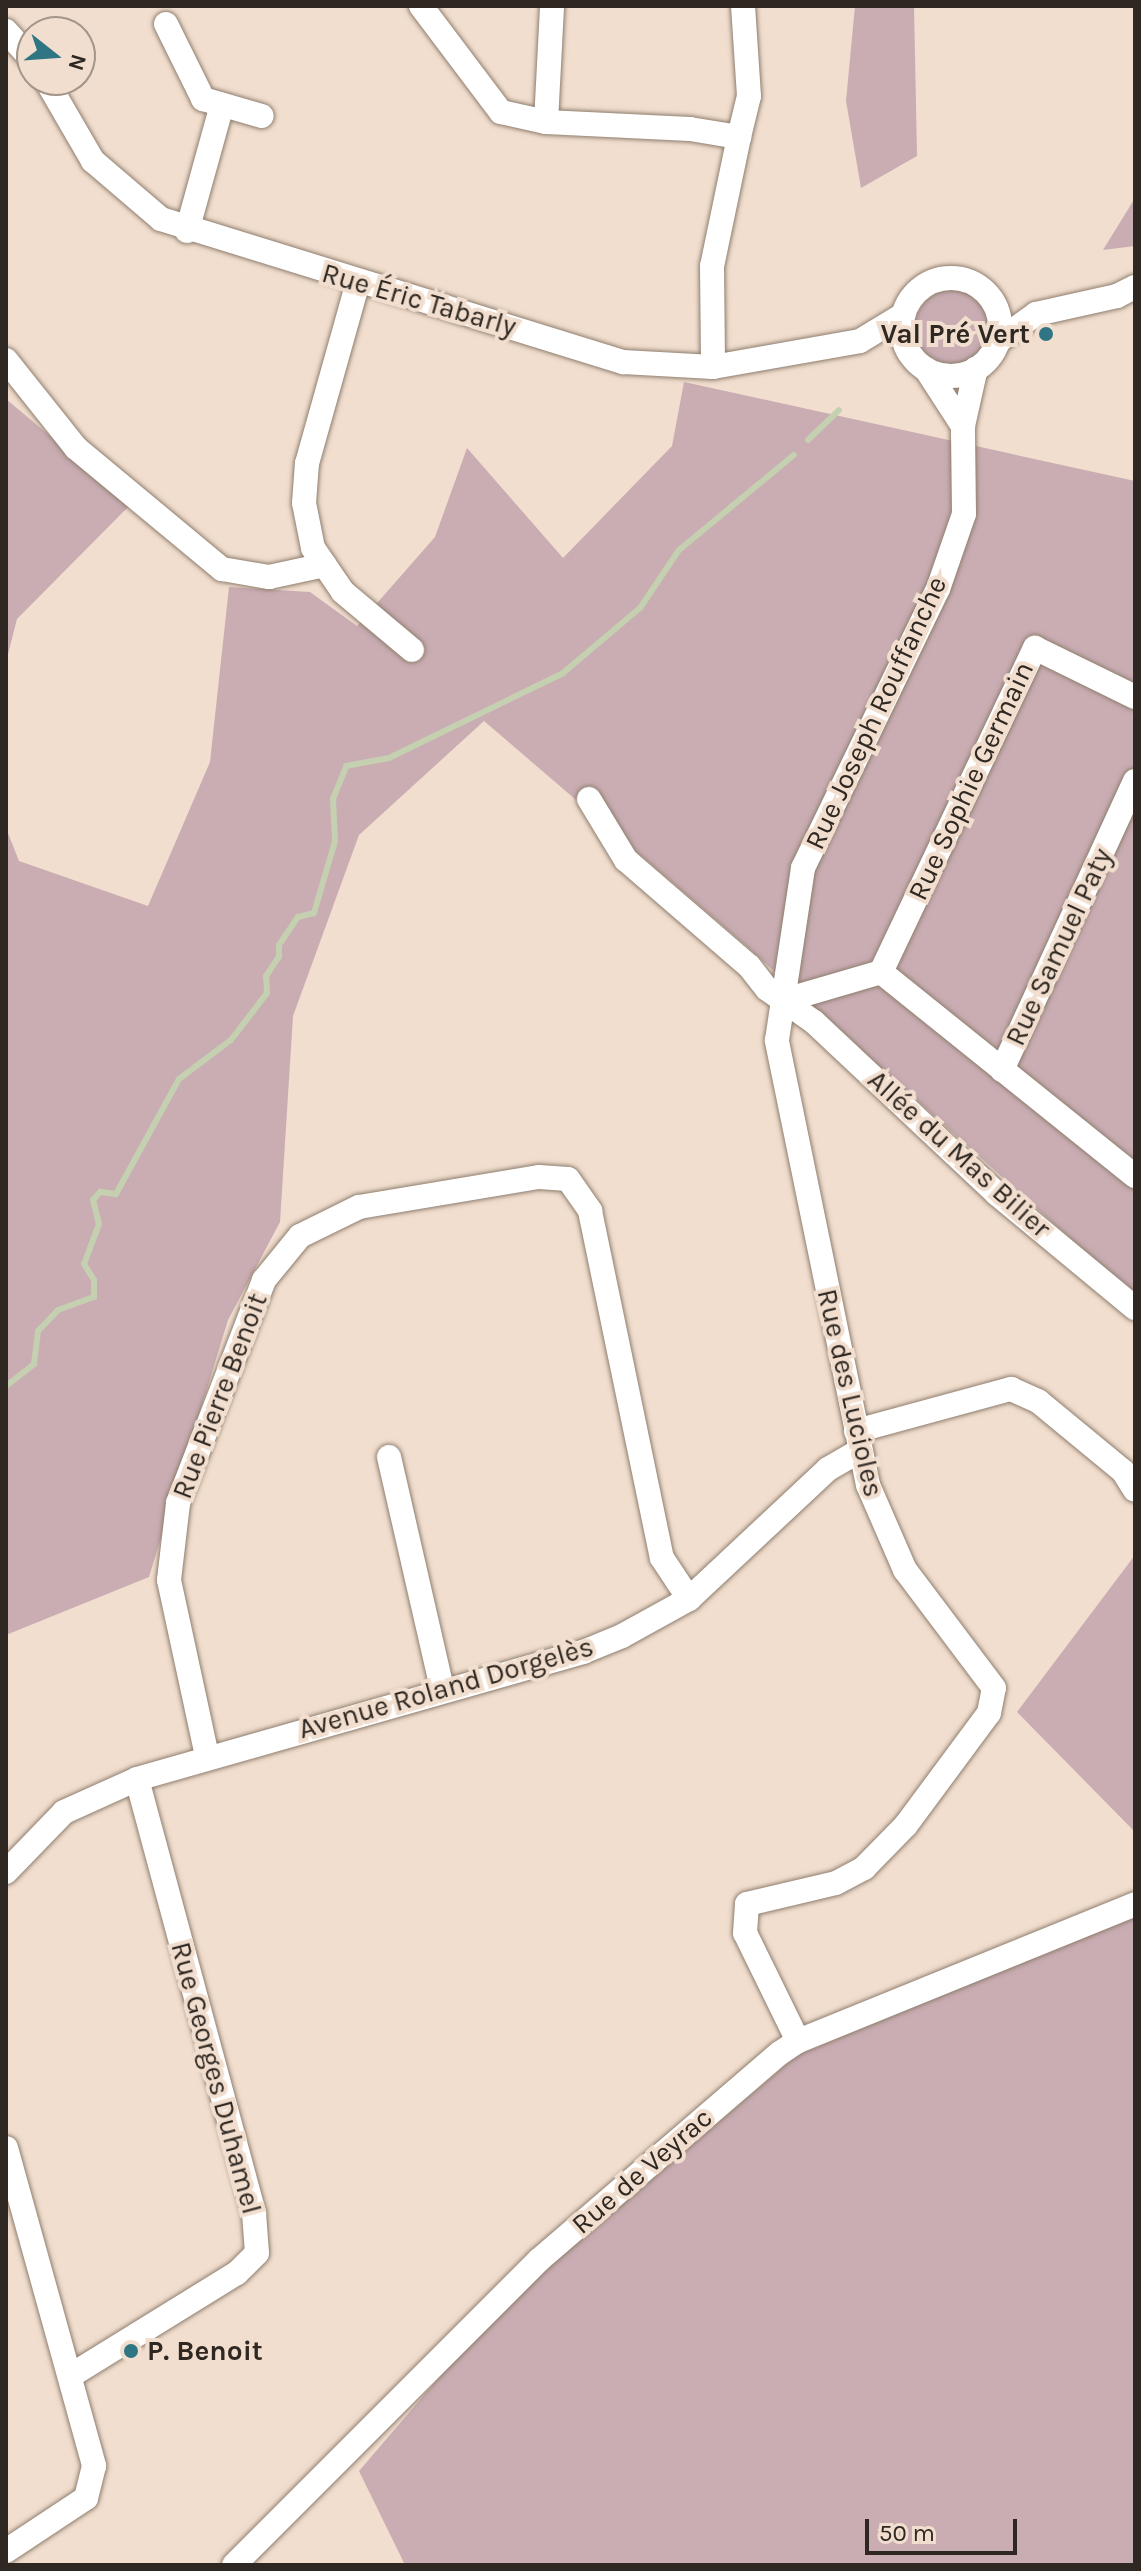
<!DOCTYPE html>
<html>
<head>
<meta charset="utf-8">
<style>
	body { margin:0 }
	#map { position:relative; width:1141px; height:2571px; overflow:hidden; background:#f1dece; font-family:Karla,sans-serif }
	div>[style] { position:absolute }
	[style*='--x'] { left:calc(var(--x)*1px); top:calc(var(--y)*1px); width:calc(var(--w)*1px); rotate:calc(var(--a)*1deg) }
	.green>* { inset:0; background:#c9adb3 }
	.round { border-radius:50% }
	.stream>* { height:6px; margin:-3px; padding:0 3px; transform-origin:3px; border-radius:3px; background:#c4d0b0 }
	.roads { filter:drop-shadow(0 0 2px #8f7e6f) drop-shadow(0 0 2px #8f7e6f) }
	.minor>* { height:24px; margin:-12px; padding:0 12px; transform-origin:12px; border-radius:12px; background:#fff }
	.minor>.ring { margin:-12px; padding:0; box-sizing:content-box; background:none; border:24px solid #fff; border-radius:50% }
	.dots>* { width:22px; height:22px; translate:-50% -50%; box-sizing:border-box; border:4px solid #f1dece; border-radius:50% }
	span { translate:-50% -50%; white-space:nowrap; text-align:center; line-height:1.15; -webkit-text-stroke:8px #f1dece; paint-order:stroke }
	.street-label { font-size:28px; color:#2f2822 }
	.poi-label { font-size:28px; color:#2f2822; font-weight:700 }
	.right { translate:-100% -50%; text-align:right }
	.left { translate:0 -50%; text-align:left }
	.frame { position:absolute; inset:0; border:8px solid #2f2822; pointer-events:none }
	.north { position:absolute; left:16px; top:16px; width:80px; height:80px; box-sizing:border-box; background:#f1dece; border:2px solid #a39589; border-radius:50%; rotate:107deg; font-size:22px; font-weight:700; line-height:32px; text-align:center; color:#2f2822 }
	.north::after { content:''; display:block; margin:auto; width:28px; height:36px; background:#307584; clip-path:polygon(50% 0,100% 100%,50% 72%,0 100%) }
	.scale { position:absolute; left:865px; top:2519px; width:152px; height:36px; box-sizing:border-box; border:4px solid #2f2822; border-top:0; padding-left:10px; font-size:24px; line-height:28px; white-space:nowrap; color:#2f2822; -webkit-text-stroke:6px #f1dece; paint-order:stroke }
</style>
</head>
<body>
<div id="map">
	<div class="green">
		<div style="clip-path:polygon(855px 6px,914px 6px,917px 156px,861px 188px,846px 101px)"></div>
		<div style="clip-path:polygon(1135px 198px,1135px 246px,1103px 250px)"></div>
		<div class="round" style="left:915px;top:290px;width:74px;height:74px"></div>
		<div style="clip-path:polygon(684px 382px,1135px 481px,1135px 1297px,744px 944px,484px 721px,359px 835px,293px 1016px,280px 1222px,228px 1320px,149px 1577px,6px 1635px,6px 828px,19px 861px,148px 906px,210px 762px,229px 587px,310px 592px,357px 626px,435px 537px,467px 448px,563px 558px,672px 446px)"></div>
		<div style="clip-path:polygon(6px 399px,131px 504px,17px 619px,6px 662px)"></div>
		<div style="clip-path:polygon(1135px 1555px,1135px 1832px,1017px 1712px)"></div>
		<div style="clip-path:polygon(1135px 1914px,1135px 2565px,405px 2565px,359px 2471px,491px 2317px,796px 2056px)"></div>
	</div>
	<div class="stream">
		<div style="--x:808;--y:440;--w:43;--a:-44.1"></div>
		<div style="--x:6;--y:1386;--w:36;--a:-38"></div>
		<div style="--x:34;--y:1364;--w:33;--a:-83"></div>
		<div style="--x:38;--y:1331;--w:29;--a:-46"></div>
		<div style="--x:58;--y:1310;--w:38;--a:-20"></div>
		<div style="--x:94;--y:1297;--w:17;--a:-90"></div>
		<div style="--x:94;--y:1280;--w:19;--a:-122"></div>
		<div style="--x:84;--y:1264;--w:43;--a:-69.4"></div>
		<div style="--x:99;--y:1224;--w:25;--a:-104"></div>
		<div style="--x:93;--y:1200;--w:11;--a:-49"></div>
		<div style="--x:100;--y:1192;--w:16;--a:7"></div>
		<div style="--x:116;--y:1194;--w:131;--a:-61.3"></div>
		<div style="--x:179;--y:1079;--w:65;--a:-36.9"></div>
		<div style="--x:231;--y:1040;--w:59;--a:-52.5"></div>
		<div style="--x:267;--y:993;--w:17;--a:-93"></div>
		<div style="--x:266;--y:976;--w:23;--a:-56"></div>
		<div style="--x:279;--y:957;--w:12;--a:-90"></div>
		<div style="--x:279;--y:945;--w:34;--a:-56"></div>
		<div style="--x:298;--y:917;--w:16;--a:-14"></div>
		<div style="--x:314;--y:913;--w:75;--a:-73.7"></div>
		<div style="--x:335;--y:841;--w:42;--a:-92.7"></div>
		<div style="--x:333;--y:799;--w:35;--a:-68"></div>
		<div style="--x:346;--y:766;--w:44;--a:-10.5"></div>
		<div style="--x:389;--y:758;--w:194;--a:-26"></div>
		<div style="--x:563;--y:673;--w:101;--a:-40.2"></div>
		<div style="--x:640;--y:608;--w:70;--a:-56.1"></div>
		<div style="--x:679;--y:550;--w:149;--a:-39.6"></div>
	</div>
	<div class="roads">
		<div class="minor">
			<div style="--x:421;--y:6;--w:133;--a:53"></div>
			<div style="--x:501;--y:112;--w:46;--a:12.5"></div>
			<div style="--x:546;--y:122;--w:144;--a:2.8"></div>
			<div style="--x:690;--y:129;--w:50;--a:9.3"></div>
			<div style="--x:739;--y:137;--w:132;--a:101.8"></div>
			<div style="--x:712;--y:266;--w:101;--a:89.4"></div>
			<div style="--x:166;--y:24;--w:84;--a:63.7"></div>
			<div style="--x:203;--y:99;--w:61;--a:16.1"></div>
			<div style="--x:6;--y:31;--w:39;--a:48"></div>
			<div style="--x:46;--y:80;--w:94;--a:59.9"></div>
			<div style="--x:93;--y:161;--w:89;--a:40.5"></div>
			<div style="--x:161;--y:219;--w:484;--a:17.2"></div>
			<div style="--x:623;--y:362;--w:90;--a:3.2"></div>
			<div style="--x:713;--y:367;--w:149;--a:-10"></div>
			<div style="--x:860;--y:341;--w:50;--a:-31.2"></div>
			<div style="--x:546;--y:122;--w:116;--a:-87"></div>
			<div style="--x:739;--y:137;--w:42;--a:-76.3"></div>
			<div style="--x:749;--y:96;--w:90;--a:-93.8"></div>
			<div style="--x:187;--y:231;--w:131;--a:-74.5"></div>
			<div class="ring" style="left:902px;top:278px;width:74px;height:74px"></div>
			<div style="--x:358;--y:282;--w:188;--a:105.7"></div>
			<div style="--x:307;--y:463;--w:40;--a:94.3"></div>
			<div style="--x:304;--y:503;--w:46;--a:78.7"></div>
			<div style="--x:313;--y:548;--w:53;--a:55.7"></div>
			<div style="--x:343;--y:592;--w:90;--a:40"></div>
			<div style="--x:997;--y:342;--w:48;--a:-35.7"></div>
			<div style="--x:1036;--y:314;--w:83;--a:-12.5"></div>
			<div style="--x:1117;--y:296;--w:20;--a:-27"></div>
			<div style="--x:6;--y:360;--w:112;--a:51.5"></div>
			<div style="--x:76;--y:448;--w:190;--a:39.7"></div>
			<div style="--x:222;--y:569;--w:48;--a:9.7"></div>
			<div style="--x:269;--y:577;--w:57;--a:-12.1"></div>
			<div style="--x:926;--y:369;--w:68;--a:57"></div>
			<div style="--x:589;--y:799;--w:71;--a:58.8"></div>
			<div style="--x:626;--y:860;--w:162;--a:40.8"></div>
			<div style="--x:749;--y:966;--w:29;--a:52"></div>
			<div style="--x:767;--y:989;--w:57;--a:35.1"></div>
			<div style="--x:814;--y:1022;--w:251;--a:43.2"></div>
			<div style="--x:997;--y:1194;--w:179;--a:39.6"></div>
			<div style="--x:881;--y:972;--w:359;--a:-64.6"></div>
			<div style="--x:1035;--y:648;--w:111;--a:26.1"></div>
			<div style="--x:782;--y:1001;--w:103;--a:-16.3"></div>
			<div style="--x:881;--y:972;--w:326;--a:38.8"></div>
			<div style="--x:1002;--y:1070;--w:318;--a:-65.3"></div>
			<div style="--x:856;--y:1431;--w:161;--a:-15.2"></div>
			<div style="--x:1011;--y:1389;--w:30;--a:24"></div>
			<div style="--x:1038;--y:1401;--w:110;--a:39.5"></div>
			<div style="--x:1123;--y:1471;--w:22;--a:58"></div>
			<div style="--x:389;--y:1457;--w:238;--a:77.1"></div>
			<div style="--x:207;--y:1756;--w:180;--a:-102.2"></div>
			<div style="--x:169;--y:1580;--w:78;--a:-83.3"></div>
			<div style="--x:178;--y:1503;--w:239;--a:-68.9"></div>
			<div style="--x:264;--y:1280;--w:57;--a:-50.7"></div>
			<div style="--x:300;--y:1236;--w:66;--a:-26.2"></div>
			<div style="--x:359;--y:1207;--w:182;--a:-9.5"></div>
			<div style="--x:539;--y:1177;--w:29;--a:4"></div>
			<div style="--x:568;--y:1179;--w:39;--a:55"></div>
			<div style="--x:590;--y:1211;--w:354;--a:78.3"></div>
			<div style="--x:662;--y:1558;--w:49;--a:56.6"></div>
			<div style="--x:6;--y:1872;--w:83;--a:-46"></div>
			<div style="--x:64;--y:1812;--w:80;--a:-24.3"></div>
			<div style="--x:137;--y:1779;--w:464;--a:-15.9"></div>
			<div style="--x:583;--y:1652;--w:42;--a:-22.3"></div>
			<div style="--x:622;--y:1636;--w:77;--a:-28.9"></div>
			<div style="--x:689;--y:1599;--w:190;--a:-43.1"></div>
			<div style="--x:828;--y:1469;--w:36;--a:-30"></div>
			<div style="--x:798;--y:2041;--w:120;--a:-116.1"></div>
			<div style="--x:745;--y:1933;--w:29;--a:-86"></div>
			<div style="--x:747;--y:1904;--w:91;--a:-13.3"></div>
			<div style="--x:836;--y:1883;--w:32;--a:-28"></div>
			<div style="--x:864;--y:1868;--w:60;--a:-45.7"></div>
			<div style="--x:906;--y:1825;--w:139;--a:-53.5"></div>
			<div style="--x:989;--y:1713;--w:25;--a:-79"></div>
			<div style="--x:994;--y:1688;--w:148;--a:-127"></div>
			<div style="--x:905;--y:1570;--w:93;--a:-113.5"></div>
			<div style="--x:868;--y:1485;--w:454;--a:-101.6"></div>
			<div style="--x:777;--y:1040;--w:174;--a:-81.4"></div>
			<div style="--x:803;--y:868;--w:310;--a:-64.2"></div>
			<div style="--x:938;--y:589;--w:79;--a:-70.9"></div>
			<div style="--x:964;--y:514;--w:88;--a:-90.7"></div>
			<div style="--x:963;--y:426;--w:59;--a:-77.4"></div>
			<div style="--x:6;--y:2148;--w:330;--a:74.5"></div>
			<div style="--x:94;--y:2466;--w:33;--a:104"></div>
			<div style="--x:86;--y:2498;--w:96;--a:146.5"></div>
			<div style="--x:70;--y:2376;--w:196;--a:-31.7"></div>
			<div style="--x:237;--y:2273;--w:28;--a:-45"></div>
			<div style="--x:257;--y:2253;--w:40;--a:-94.3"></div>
			<div style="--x:254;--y:2213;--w:449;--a:-105.1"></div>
			<div style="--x:234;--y:2565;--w:431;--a:-45"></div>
			<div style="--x:539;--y:2260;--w:318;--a:-40.7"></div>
			<div style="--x:780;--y:2053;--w:22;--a:-34"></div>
			<div style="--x:798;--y:2041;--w:364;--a:-22.1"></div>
		</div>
	</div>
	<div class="dots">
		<div style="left:1046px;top:334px;background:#307584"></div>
		<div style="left:131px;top:2351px;background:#307584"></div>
	</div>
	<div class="street-label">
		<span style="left:419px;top:300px;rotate:16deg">Rue Éric Tabarly</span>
		<span style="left:876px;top:713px;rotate:-65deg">Rue Joseph Rouffanche</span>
		<span style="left:971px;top:781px;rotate:-65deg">Rue Sophie Germain</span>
		<span style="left:1059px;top:947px;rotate:-65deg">Rue Samuel Paty</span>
		<span style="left:959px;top:1154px;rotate:42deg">Allée du Mas Bilier</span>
		<span style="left:850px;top:1393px;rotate:77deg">Rue des Lucioles</span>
		<span style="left:220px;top:1396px;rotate:-69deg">Rue Pierre Benoit</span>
		<span style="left:446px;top:1688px;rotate:-16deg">Avenue Roland Dorgelès</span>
		<span style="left:216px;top:2078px;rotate:75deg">Rue Georges Duhamel</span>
		<span style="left:642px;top:2171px;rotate:-41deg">Rue de Veyrac</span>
	</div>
	<div class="poi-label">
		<span class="right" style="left:1030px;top:334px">Val Pré Vert</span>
		<span class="left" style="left:147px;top:2351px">P. Benoit</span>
	</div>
	<div class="frame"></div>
	<div class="north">N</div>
	<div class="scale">50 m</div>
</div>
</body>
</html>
